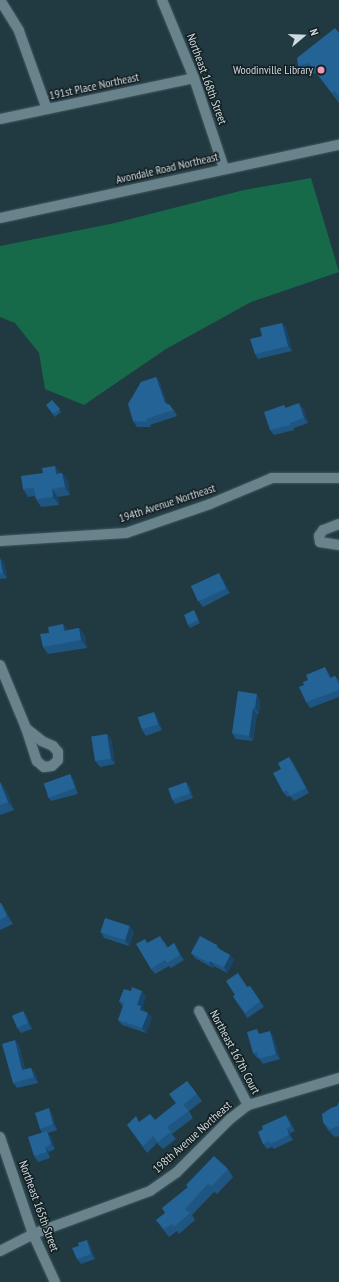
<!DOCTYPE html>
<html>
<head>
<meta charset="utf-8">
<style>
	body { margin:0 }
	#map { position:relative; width:339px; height:1282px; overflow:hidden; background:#213a41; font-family:"PT Sans Narrow",sans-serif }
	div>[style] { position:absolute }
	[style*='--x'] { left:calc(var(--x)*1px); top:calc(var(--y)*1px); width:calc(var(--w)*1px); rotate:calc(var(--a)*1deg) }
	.green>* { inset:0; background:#166949 }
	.roads { filter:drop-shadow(0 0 1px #43585e) drop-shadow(0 0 1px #43585e) }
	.street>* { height:10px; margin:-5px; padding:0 5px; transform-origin:5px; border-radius:5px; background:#69838c }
	.secondary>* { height:10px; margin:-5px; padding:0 5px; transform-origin:5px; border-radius:5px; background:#69838c }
	.wall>* { inset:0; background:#1f5581; transform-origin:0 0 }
	.shaded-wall>* { inset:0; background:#194569 }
	.building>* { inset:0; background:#246396; transform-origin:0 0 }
	.dots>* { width:11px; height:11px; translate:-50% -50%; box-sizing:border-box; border:2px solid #141f22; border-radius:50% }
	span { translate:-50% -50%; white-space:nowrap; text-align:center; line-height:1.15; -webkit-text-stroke:3px #141f22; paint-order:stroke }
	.poi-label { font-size:12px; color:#ccdadf }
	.right { translate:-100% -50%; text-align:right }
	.street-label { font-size:12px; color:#ccdadf }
	.north { position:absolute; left:283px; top:16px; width:40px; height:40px; -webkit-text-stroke:3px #141f22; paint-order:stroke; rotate:71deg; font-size:11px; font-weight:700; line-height:16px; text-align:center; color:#ccdadf }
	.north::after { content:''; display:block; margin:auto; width:14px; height:18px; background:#ccdadf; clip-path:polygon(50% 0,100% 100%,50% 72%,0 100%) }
</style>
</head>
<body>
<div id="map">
	<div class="green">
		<div style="clip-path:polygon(311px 178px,339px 272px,251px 302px,166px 349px,84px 405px,45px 389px,39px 353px,15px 323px,0 317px,0 246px,115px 223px,244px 190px)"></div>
	</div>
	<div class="roads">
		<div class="street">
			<div style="--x:0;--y:0;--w:36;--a:58"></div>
			<div style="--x:19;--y:31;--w:83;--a:70.3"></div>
			<div style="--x:162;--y:0;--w:84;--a:67.7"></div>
			<div style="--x:194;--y:78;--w:95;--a:71.6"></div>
			<div style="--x:0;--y:119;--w:198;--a:-11.9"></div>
			<div style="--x:339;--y:524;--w:17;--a:159"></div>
			<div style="--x:323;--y:530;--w:7;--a:124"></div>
			<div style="--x:319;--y:536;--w:6;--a:81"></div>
			<div style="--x:320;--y:542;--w:19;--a:9"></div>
			<div style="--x:0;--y:541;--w:126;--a:-3.6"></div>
			<div style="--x:126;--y:533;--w:89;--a:-19"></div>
			<div style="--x:210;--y:504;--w:67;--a:-22.8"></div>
			<div style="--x:272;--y:478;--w:67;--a:0"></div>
			<div style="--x:0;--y:665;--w:68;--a:67.6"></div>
			<div style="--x:26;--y:728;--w:35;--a:72"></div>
			<div style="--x:37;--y:761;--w:9;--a:41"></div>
			<div style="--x:44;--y:767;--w:8;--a:-7"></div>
			<div style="--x:52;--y:766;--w:8;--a:-45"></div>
			<div style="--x:58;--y:760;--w:8;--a:-90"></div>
			<div style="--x:58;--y:752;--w:8;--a:-130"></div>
			<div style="--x:53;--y:746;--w:12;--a:-156"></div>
			<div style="--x:42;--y:741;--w:21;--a:-141"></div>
			<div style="--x:199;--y:1011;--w:106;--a:62.5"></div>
			<div style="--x:0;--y:1137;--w:102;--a:71.2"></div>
			<div style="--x:33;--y:1234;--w:53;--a:65.4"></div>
			<div style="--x:0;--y:1251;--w:37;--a:-27"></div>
			<div style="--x:33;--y:1234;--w:125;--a:-20.2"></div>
			<div style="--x:150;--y:1191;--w:32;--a:-35"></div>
			<div style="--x:176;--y:1173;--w:76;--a:-45"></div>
			<div style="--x:230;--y:1119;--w:23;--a:-38"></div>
			<div style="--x:248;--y:1105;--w:95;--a:-16.5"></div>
		</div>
		<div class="secondary">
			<div style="--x:0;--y:218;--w:347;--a:-12.2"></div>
		</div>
	</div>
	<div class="wall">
		<div style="clip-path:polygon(339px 33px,339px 103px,316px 73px,305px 76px,298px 66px)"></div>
		<div style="clip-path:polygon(282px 323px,286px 328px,292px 351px,258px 359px,255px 354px,262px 336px)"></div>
		<div style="clip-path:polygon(156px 377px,160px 383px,167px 404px,174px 410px,177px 416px,150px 425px,151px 427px,137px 427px,133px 421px)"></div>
		<div style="clip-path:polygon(52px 400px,61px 412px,55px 417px,48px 408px)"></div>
		<div style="clip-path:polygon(284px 405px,286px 408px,303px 408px,308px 423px,294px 428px,294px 430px,274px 435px,270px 430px)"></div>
		<div style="clip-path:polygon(55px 466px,60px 473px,62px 473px,68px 481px,70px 495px,58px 497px,59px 505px,41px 507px,36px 499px,35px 496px,28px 497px,23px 489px,43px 473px)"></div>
		<div style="clip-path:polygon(0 558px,4px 563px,7px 578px,0 579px)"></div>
		<div style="clip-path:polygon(222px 578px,230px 593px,203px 607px,199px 602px)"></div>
		<div style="clip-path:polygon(194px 610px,200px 623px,190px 628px,188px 625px)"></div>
		<div style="clip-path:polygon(63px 624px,67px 630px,79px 628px,85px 636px,87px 648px,48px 654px,43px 647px,49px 633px)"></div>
		<div style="clip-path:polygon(329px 673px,331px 678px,335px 676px,339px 681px,339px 697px,310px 708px,306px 702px)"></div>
		<div style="clip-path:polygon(260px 700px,259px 714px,257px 714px,253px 741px,236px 739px,232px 733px)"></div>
		<div style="clip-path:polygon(154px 712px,157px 717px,162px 730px,146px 736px,142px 730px)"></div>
		<div style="clip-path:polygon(107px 734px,111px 739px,115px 764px,100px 767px,96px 762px)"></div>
		<div style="clip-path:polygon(293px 762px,309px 793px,294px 801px,290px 796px,287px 797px,283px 792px,281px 769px)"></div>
		<div style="clip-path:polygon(70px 774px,74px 780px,78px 794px,51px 801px,47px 796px)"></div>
		<div style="clip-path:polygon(0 782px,6px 790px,14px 810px,0 815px)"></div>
		<div style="clip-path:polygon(186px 782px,190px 787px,193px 798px,175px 804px,172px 799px)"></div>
		<div style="clip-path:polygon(0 903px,1px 903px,6px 911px,13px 924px,0 930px)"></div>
		<div style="clip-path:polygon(101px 932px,134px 932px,129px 946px,104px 938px)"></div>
		<div style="clip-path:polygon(164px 941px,168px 948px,174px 943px,184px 960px,171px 968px,169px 966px,155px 974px,151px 969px,148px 943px)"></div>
		<div style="clip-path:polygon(217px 945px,220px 950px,230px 955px,234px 960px,227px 973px,214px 966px,213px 968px,195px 958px,191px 953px)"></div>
		<div style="left:250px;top:986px;width:25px;height:20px;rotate:56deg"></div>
		<div style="clip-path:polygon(146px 996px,142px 1008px,152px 1018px,146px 1033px,122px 1025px,118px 1020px,123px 1007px,119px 1001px)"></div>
		<div style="clip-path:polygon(23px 1011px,27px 1016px,32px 1029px,21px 1033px,17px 1028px)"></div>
		<div style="clip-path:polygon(261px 1034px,273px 1036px,280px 1059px,263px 1064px,259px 1058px,257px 1058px,253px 1053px)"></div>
		<div style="clip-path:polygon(15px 1040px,19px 1045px,25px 1069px,31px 1068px,35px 1073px,38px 1083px,17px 1088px,13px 1083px)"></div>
		<div style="clip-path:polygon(187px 1081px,202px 1101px,189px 1111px,193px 1118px,172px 1134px,176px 1139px,163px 1149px,157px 1143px,147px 1153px,127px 1125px,139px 1122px,155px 1120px,176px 1104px)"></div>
		<div style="clip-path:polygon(339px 1102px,339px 1136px,335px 1137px,328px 1130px,323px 1122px,337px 1106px)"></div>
		<div style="clip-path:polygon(52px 1114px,57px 1130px,48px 1133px,51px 1137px,55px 1149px,49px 1152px,50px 1158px,38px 1162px,34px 1156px,42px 1133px,40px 1129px)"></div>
		<div style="clip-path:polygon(290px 1120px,295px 1131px,290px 1133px,293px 1140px,274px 1149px,272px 1147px,267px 1149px,263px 1144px)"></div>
		<div style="clip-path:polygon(228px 1169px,233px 1177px,217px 1194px,214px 1192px,192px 1215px,195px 1220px,179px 1234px,177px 1231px,169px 1237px,162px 1228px,156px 1220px)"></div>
		<div style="clip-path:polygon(90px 1245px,95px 1259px,81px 1264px,77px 1259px)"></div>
	</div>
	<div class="shaded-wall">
		<div style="clip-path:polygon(282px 323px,286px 328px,292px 351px,288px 346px)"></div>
		<div style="clip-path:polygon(156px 377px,160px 383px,169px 408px,165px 403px)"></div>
		<div style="clip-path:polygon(299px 403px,303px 408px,308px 423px,304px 418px)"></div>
		<div style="clip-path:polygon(55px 466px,60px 474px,56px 474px)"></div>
		<div style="clip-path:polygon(62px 473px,68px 481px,70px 495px,65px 487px)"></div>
		<div style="clip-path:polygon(52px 489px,58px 497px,59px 505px,53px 497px)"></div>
		<div style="clip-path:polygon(0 558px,4px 563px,7px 578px,3px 573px)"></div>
		<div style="clip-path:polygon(219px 573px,222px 578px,230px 593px,226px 588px)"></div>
		<div style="clip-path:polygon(63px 624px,68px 632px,64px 631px)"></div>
		<div style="clip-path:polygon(79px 628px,85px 636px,87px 648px,81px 640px)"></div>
		<div style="clip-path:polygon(325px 667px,329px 673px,334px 684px,330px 678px)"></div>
		<div style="clip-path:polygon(257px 694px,260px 700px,259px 714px,255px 708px)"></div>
		<div style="clip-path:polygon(253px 708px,257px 714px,253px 741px,249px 736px)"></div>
		<div style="clip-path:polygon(154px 712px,157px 717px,162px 730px,158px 724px)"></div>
		<div style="clip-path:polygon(107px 734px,111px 739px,115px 764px,111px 759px)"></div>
		<div style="clip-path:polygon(289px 757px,293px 762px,309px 793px,306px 788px)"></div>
		<div style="clip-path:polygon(70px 774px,74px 780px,78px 794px,75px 788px)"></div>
		<div style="clip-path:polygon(0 782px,6px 790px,14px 810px,8px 802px)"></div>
		<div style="clip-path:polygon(186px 782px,190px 787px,193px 798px,190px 793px)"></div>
		<div style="clip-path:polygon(1px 903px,6px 911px,13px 924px,7px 916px)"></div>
		<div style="clip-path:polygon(130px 926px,134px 932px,129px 946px,125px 940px)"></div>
		<div style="clip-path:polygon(174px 943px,178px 949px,184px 960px,180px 955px)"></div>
		<div style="clip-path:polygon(230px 955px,234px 960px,227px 973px,224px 967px)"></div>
		<div style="clip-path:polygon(210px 961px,214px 966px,213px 968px,209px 963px)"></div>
		<div style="clip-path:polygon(142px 991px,146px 996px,142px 1008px,145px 1012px,144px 1015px,137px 1005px)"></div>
		<div style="clip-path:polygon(23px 1011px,27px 1016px,32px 1029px,28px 1023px)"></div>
		<div style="clip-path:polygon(148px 1013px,152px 1018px,146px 1033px,142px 1028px)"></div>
		<div style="clip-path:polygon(270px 1031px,273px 1036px,280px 1059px,276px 1054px)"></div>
		<div style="clip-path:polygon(15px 1040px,19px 1045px,26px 1075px,22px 1070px)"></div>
		<div style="clip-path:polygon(31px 1068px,35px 1073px,38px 1083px,34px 1077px)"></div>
		<div style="clip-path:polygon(49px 1108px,52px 1114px,57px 1130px,53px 1124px)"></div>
		<div style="clip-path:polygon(286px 1115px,290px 1120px,295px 1131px,291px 1126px)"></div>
		<div style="clip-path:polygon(287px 1128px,290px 1133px,293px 1140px,289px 1135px)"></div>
		<div style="clip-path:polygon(47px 1131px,51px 1137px,55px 1149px,51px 1144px)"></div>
		<div style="clip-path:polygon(45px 1147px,49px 1152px,50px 1158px,47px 1152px)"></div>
		<div style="clip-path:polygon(87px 1240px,90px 1245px,95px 1259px,91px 1254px)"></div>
	</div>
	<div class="building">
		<div style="clip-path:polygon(335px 28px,339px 33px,339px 97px,335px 91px,332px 93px,309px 63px,298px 66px,297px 58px)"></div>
		<div style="clip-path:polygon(282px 323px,288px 346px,255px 354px,250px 339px,262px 336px,260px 328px)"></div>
		<div style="clip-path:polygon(156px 377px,165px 403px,170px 405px,173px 410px,146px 419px,147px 422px,133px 421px,128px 404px,141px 382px)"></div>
		<div style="clip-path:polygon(52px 400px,60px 409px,53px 414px,46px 405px)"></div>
		<div style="clip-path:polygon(299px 403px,304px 418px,290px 423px,290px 425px,270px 430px,264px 412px,284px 405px,285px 408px)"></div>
		<div style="clip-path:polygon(55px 466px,56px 474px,62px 473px,65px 487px,52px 489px,53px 497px,36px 499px,34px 488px,23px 489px,21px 476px,43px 473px,42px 468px)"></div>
		<div style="clip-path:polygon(0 558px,3px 573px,0 573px)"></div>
		<div style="left:219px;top:573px;width:17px;height:31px;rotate:65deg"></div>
		<div style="clip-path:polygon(194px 610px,198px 620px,188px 625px,184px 615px)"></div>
		<div style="clip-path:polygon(63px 624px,64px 631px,79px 628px,81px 640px,43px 647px,40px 634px,49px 633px,48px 627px)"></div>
		<div style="clip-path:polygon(325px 667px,330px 678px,335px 676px,339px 685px,339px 690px,306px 702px,299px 687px,304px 685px,303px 682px,308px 680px,306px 675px)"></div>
		<div style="clip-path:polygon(238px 691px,257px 694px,255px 708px,253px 708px,249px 736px,232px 733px)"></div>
		<div style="left:154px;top:712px;width:13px;height:17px;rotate:72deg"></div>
		<div style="left:107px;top:734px;width:25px;height:16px;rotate:81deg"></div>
		<div style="clip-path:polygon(289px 757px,306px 788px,290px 796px,287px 790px,283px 792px,273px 773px,281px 769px,278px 763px)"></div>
		<div style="left:70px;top:774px;width:15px;height:28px;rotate:70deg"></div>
		<div style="clip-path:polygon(0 782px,8px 802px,0 805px)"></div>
		<div style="left:186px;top:782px;width:12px;height:19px;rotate:70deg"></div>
		<div style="clip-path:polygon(0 903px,1px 903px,7px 916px,0 920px)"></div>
		<div style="left:105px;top:918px;width:26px;height:15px;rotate:18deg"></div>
		<div style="clip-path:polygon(160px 936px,167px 948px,174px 943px,180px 955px,167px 963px,165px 960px,151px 969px,136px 944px,145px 939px,147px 943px)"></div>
		<div style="clip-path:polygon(200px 936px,217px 945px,216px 947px,230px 955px,224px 967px,210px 961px,209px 963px,191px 953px)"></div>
		<div style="clip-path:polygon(238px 973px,247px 987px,250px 986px,260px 1001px,245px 1013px,233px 996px,235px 995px,226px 981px)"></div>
		<div style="clip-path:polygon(132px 987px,142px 991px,137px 1005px,141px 1006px,140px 1010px,148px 1013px,142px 1028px,118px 1020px,124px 1003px,119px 1001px,124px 989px,131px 991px)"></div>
		<div style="left:23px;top:1011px;width:13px;height:12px;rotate:67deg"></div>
		<div style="clip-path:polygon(257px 1029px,259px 1034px,270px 1031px,276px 1054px,259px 1059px,257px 1052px,253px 1053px,247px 1032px)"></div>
		<div style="clip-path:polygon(15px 1040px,22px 1070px,31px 1068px,34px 1077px,13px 1083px,2px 1044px)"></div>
		<div style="clip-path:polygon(187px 1081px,197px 1094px,183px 1105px,189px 1111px,167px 1127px,171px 1132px,158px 1142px,153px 1136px,143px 1146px,127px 1125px,136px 1116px,139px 1122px,150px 1114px,155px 1120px,176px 1103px,169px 1094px)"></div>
		<div style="clip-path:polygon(339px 1102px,339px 1126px,330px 1129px,323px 1122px,322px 1114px,331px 1108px,337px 1106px)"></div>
		<div style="clip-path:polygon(49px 1108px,53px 1124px,40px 1129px,35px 1113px)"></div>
		<div style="clip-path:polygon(286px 1115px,291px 1126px,287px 1128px,289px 1135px,270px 1144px,269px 1141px,263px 1144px,258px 1132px,263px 1129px,262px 1126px)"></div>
		<div style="clip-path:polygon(47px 1131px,51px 1144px,45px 1147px,47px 1152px,34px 1156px,28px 1137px)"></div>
		<div style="clip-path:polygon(214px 1156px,228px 1169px,212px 1186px,208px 1184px,185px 1209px,190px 1213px,174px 1227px,172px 1224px,164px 1229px,156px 1220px,165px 1213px,162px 1208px,188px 1187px,186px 1185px)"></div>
		<div style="clip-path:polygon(87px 1240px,91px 1254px,77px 1259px,72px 1248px,79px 1246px,78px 1243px)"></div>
	</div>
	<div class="dots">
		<div style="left:321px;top:70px;background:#f09ab6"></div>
	</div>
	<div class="poi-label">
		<span class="right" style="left:313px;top:70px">Woodinville Library</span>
	</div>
	<div class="street-label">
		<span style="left:207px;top:79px;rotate:70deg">Northeast 168th Street</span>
		<span style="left:94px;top:86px;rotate:-12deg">191st Place Northeast</span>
		<span style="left:167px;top:168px;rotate:-13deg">Avondale Road Northeast</span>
		<span style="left:167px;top:503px;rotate:-18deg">194th Avenue Northeast</span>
		<span style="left:235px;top:1052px;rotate:62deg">Northeast 167th Court</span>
		<span style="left:192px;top:1137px;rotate:-42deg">198th Avenue Northeast</span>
		<span style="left:39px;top:1206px;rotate:70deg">Northeast 165th Street</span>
	</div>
	<div class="north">N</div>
</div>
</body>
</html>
